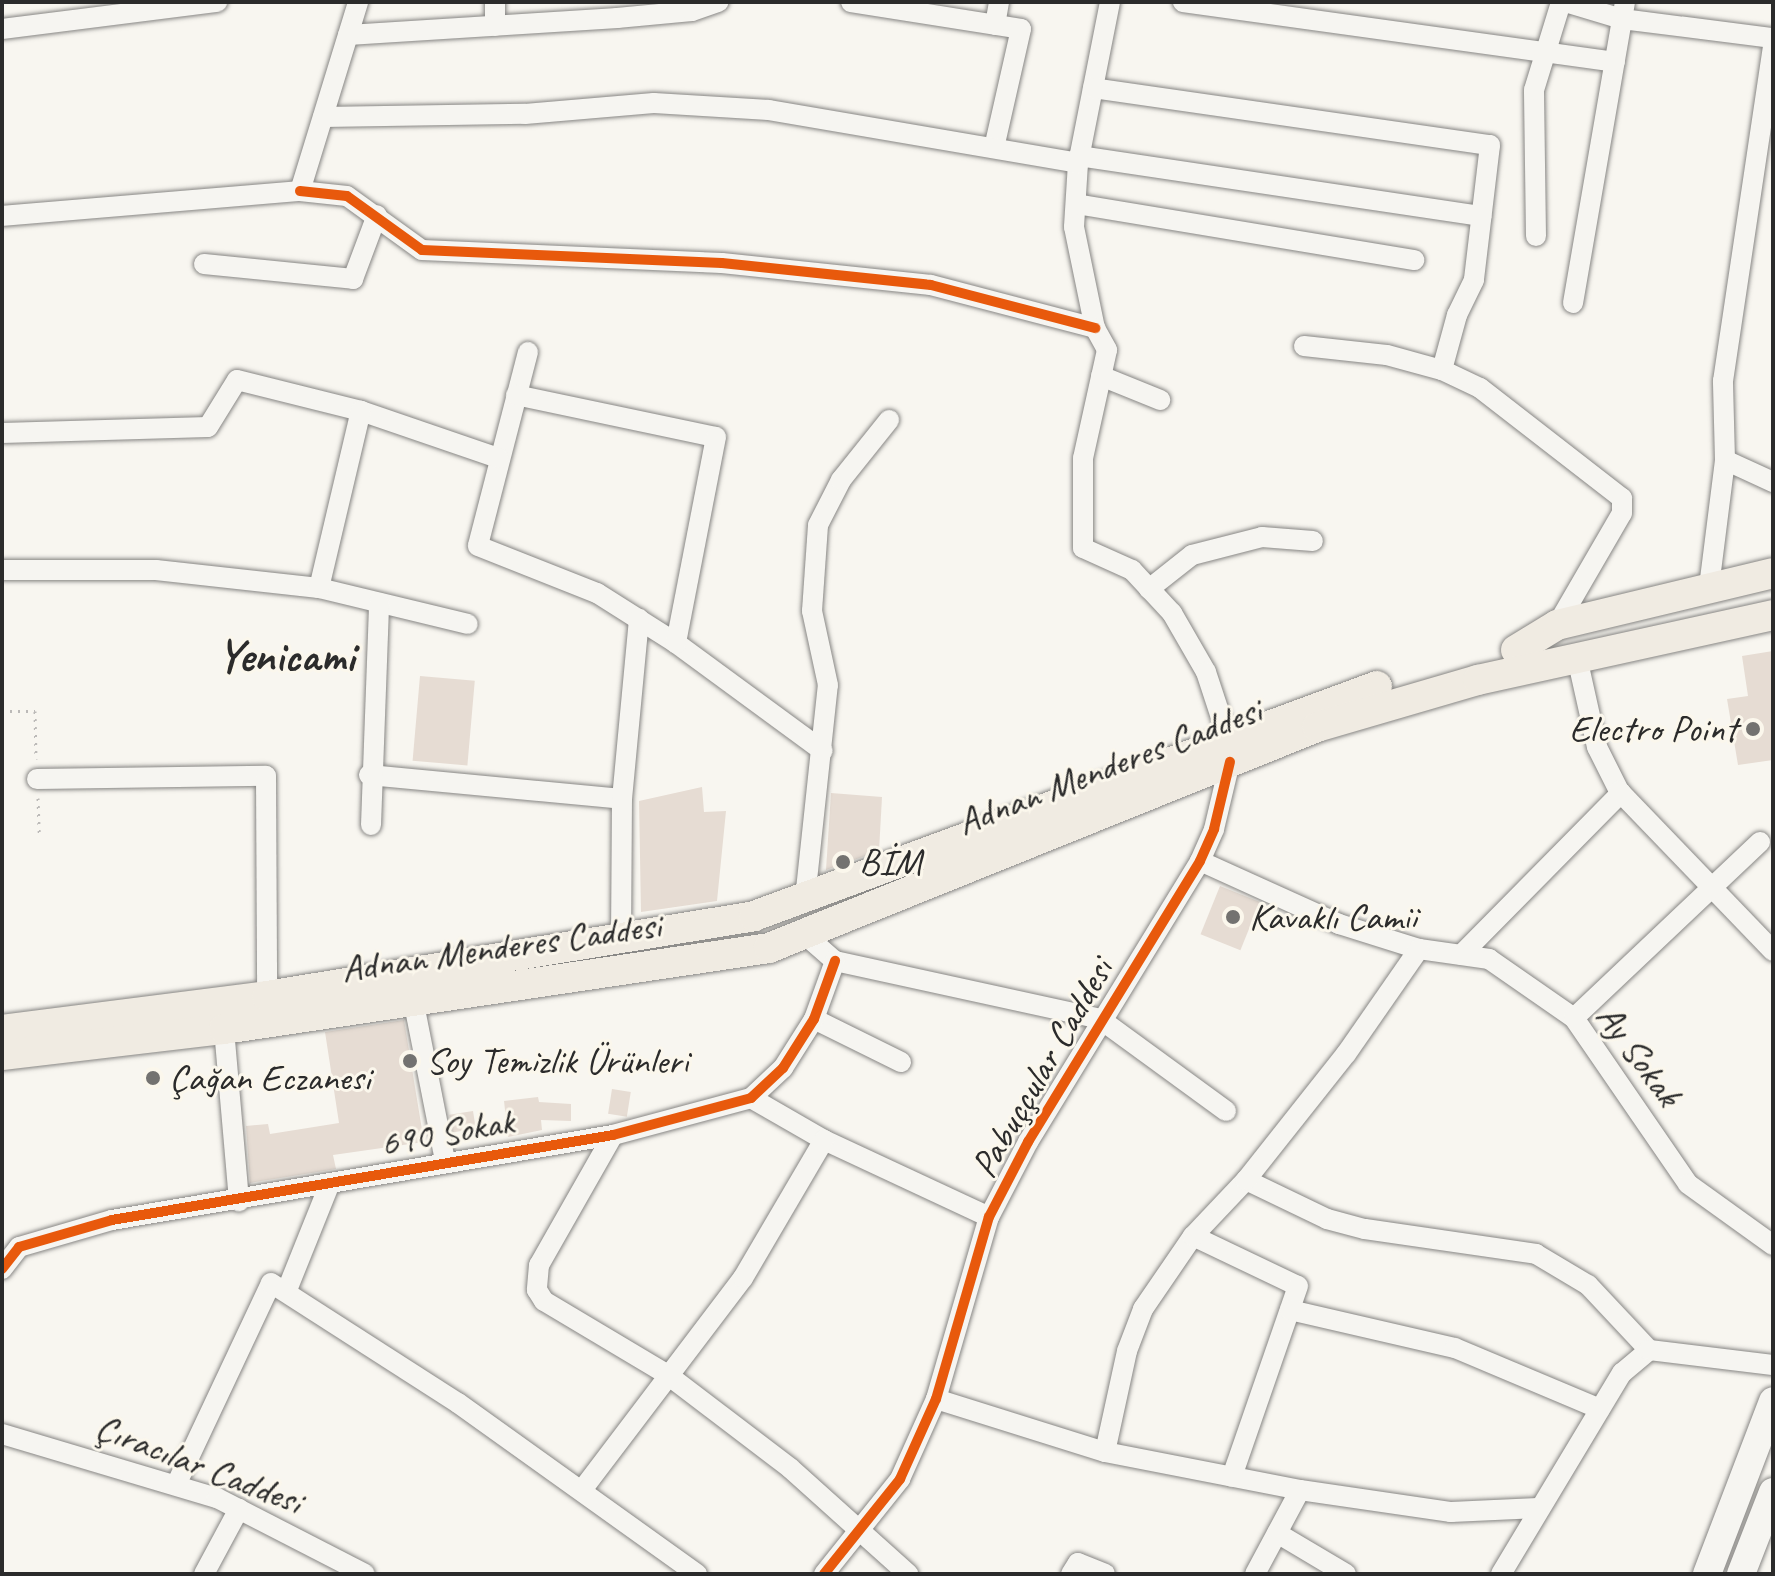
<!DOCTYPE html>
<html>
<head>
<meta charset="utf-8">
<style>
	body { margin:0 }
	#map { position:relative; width:1775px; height:1576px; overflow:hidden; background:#f8f6f0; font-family:Caveat,sans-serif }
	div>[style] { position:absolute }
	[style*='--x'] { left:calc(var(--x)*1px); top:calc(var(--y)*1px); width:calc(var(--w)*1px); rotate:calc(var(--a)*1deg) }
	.building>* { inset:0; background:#e6dcd3; transform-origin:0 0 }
	.path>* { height:3px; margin-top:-1.5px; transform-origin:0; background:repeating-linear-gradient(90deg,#bcbab8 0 2px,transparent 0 8px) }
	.roads { filter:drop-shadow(0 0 2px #878684) drop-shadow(0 0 2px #878684) }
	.street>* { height:20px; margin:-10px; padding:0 10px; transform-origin:10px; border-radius:10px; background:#f6f5f1 }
	.secondary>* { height:28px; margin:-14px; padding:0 14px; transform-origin:14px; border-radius:14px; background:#f6f5f1 }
	.primary>* { height:30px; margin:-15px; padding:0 15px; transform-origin:15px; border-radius:15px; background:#f0ebe2 }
	.cycleway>* { height:10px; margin:-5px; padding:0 5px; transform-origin:5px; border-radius:5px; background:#e8590c }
	.dots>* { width:22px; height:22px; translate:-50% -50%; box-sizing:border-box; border:4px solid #fbf7ec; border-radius:50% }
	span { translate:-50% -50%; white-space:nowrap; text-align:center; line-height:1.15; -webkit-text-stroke:6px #fbf7ec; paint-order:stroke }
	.poi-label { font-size:38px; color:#2b2b2b }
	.right { translate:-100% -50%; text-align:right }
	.left { translate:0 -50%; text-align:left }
	.street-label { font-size:38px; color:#2b2b2b }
	.district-label { font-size:46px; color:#2b2b2b; font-weight:700 }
	.frame { position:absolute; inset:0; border:4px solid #2b2b2b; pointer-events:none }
</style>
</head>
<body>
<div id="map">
	<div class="building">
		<div style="clip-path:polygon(1773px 651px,1773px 760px,1738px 765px,1727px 699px,1748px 696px,1742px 656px)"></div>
		<div style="left:420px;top:676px;width:55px;height:85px;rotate:5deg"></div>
		<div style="clip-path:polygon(702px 787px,704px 812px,726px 811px,717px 901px,641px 912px,639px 801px)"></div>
		<div style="clip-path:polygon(831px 793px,882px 797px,879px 851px,826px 870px)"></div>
		<div style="left:1220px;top:886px;width:43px;height:52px;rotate:22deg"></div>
		<div style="clip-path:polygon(404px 1020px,424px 1142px,333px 1155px,336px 1169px,250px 1183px,246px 1126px,268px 1124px,270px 1134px,339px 1123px,325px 1032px)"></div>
		<div style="left:612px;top:1089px;width:19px;height:25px;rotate:9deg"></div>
		<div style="clip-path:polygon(538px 1097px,539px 1102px,571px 1104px,571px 1121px,541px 1120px,542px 1130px,508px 1137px,504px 1101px)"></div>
		<div style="left:473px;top:1111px;width:18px;height:24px;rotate:81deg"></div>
	</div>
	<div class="path">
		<div style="--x:2;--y:711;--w:33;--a:0"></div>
		<div style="--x:35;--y:711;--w:48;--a:88.8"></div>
		<div style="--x:38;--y:798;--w:35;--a:88"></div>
	</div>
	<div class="roads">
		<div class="street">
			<div style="--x:495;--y:2;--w:24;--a:90"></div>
			<div style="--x:851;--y:2;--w:172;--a:9"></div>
			<div style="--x:1021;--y:29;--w:122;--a:102.8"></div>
			<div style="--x:1110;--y:2;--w:164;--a:101.2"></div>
			<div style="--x:1078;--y:163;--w:64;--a:93.6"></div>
			<div style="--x:1074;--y:227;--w:103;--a:78.3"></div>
			<div style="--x:1095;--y:328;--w:25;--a:61"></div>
			<div style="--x:1107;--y:350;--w:111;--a:102.5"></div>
			<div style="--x:1083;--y:458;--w:90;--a:90"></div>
			<div style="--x:1083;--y:548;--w:54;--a:24.2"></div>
			<div style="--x:1132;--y:570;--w:59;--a:47.1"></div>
			<div style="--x:1172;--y:613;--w:68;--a:60"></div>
			<div style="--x:1206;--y:672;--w:71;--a:71.8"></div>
			<div style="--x:1183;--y:2;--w:436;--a:7.9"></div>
			<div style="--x:1565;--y:2;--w:59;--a:16.6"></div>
			<div style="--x:1622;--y:19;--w:152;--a:7.2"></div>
			<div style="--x:995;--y:25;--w:23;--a:-80"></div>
			<div style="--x:2;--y:29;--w:217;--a:-7.2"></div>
			<div style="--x:348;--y:35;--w:270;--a:-3.6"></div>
			<div style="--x:617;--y:18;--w:75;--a:-5.3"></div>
			<div style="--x:692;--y:11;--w:28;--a:-19"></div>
			<div style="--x:1093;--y:88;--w:401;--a:8.2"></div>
			<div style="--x:1490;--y:145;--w:136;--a:96.8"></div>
			<div style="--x:1474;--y:280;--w:39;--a:116"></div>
			<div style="--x:1457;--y:315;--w:57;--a:105.3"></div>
			<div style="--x:323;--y:117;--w:202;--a:-0.9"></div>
			<div style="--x:525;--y:114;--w:129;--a:-4.9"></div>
			<div style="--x:654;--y:103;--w:115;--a:3.5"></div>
			<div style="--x:769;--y:110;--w:314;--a:9.7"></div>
			<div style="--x:1079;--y:156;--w:407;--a:8.5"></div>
			<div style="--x:300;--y:191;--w:47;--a:6.1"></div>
			<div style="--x:347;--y:196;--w:92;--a:35.8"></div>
			<div style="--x:422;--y:250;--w:300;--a:2.5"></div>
			<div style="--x:722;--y:263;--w:210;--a:6"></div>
			<div style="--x:931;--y:285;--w:170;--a:14.7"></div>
			<div style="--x:1076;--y:204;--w:343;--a:9.4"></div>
			<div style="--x:2;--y:216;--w:299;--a:-4.8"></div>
			<div style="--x:300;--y:191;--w:198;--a:-72.9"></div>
			<div style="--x:1536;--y:236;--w:146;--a:-90.8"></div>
			<div style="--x:1534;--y:90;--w:92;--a:-72.9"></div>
			<div style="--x:204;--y:264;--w:150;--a:5.7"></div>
			<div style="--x:353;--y:279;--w:68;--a:-69.4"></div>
			<div style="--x:1573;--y:303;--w:305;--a:-80.2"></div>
			<div style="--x:1304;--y:346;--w:83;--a:6.2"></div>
			<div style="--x:1387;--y:355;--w:57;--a:15.3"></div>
			<div style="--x:1442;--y:370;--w:42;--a:25.3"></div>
			<div style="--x:1480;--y:388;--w:180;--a:37.8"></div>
			<div style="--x:1622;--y:498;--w:15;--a:90"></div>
			<div style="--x:1622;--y:513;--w:129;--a:120.1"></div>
			<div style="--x:528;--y:352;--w:200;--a:104.5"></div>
			<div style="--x:478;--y:546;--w:128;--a:21.6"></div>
			<div style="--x:597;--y:593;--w:93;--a:32.3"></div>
			<div style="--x:676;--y:643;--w:182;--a:36.3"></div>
			<div style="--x:1101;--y:376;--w:64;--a:22.1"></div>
			<div style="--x:516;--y:395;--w:204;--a:11.9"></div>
			<div style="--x:716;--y:437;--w:210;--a:101"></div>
			<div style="--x:2;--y:433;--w:206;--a:-1.7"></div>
			<div style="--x:208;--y:427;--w:55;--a:-58.3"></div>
			<div style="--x:237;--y:380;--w:128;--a:14"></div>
			<div style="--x:361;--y:411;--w:145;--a:18.9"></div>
			<div style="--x:1725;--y:460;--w:53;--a:24.6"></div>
			<div style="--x:2;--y:570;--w:154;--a:0"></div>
			<div style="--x:156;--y:570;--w:164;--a:6.3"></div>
			<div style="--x:319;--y:588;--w:153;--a:13.6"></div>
			<div style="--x:1709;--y:587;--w:128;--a:-82.8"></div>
			<div style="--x:1725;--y:460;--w:79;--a:-91.5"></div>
			<div style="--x:1723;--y:381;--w:339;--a:-81.5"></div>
			<div style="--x:319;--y:588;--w:182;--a:-76.7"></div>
			<div style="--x:1149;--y:589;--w:55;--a:-38.3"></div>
			<div style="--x:1192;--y:555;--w:72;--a:-14.4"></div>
			<div style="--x:1262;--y:537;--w:51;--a:4.5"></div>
			<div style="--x:1578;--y:662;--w:87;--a:77.4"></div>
			<div style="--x:1597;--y:747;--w:49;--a:63.4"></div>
			<div style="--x:1619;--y:791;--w:222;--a:46.1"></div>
			<div style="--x:369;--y:775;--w:254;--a:5.4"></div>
			<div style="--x:37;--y:779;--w:229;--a:-0.8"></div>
			<div style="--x:266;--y:776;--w:220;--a:89.7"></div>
			<div style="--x:371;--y:825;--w:222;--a:-87.9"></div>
			<div style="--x:1200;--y:861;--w:153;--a:24.4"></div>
			<div style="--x:1339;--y:924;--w:84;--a:17.4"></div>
			<div style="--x:1419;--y:949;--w:71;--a:8.1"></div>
			<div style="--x:1489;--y:959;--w:103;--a:34.8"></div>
			<div style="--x:1574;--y:1018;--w:201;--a:55.5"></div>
			<div style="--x:1688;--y:1184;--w:105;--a:35.7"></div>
			<div style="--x:805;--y:899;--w:215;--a:-83.9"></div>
			<div style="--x:828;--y:685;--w:76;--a:-102.2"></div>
			<div style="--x:812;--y:611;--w:86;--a:-86"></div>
			<div style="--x:818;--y:525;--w:51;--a:-62.9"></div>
			<div style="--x:841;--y:480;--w:77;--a:-51.3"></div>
			<div style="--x:804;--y:934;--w:41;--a:41.1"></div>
			<div style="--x:835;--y:961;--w:271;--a:12.3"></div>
			<div style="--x:1100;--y:1019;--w:156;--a:36.1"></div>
			<div style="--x:621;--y:940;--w:141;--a:-89.6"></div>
			<div style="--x:622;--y:799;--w:181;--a:-84.6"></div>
			<div style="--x:1461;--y:955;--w:228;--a:-45.4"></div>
			<div style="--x:413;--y:999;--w:165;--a:78.8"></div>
			<div style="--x:1574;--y:1018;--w:256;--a:-43.4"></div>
			<div style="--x:814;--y:1019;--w:97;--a:26.3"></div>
			<div style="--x:224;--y:1029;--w:173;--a:85"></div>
			<div style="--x:751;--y:1098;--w:84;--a:29.9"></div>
			<div style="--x:824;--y:1140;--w:182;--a:25"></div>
			<div style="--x:613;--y:1135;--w:150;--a:119.6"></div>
			<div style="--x:539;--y:1265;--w:25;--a:95"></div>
			<div style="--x:537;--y:1290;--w:13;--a:58"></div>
			<div style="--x:544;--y:1301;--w:144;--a:30.8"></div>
			<div style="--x:668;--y:1375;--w:153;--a:37.3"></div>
			<div style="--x:790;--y:1468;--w:159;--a:41.9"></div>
			<div style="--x:1246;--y:1180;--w:90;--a:25.7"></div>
			<div style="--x:1327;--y:1219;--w:39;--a:15"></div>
			<div style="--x:1365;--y:1229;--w:173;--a:8.3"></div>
			<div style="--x:1536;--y:1254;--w:61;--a:30.8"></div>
			<div style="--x:1588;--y:1285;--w:89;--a:46.8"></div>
			<div style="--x:1193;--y:1236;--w:116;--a:25.5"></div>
			<div style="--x:1298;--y:1286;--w:202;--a:109.1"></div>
			<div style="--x:2;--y:1269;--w:28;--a:-52"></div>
			<div style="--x:19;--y:1247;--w:97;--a:-16.2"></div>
			<div style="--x:112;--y:1220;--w:508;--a:-9.63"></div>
			<div style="--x:613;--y:1135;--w:143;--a:-15"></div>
			<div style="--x:751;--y:1098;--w:44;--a:-43.2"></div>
			<div style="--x:783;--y:1068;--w:58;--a:-57.7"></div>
			<div style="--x:814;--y:1019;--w:62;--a:-70.1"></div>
			<div style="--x:287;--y:1290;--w:115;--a:-68.1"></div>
			<div style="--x:1290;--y:1310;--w:169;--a:13"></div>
			<div style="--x:1455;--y:1348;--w:157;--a:22.8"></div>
			<div style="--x:936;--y:1399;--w:177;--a:17.4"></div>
			<div style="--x:1105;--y:1452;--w:199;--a:11"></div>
			<div style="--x:1300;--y:1490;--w:153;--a:8.3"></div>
			<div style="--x:1451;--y:1512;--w:87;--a:-2.6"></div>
			<div style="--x:2;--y:1434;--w:224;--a:16.6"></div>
			<div style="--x:217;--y:1498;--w:166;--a:27.2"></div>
			<div style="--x:1105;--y:1452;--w:103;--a:-77.7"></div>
			<div style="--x:1127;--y:1351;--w:45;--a:-69.1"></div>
			<div style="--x:1143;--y:1309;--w:88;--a:-55.6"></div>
			<div style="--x:1193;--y:1236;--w:77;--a:-46.6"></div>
			<div style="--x:1246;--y:1180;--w:161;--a:-51.6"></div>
			<div style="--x:1346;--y:1054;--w:128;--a:-55.2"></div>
			<div style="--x:176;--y:1485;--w:223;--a:-64.8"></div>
			<div style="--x:271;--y:1283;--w:222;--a:32.7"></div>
			<div style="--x:458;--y:1403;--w:294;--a:35.6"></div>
			<div style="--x:582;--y:1490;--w:266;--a:-52.8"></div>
			<div style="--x:743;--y:1278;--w:160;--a:-59.6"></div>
			<div style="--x:1277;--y:1533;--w:80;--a:30.7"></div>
			<div style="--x:204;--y:1574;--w:74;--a:-61.7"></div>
			<div style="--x:824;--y:1574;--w:122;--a:-51.3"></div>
			<div style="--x:900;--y:1479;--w:88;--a:-65.8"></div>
			<div style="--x:936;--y:1399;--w:190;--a:-73.8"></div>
			<div style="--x:989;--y:1217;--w:85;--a:-62.5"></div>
			<div style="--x:1028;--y:1142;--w:329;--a:-58.5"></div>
			<div style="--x:1200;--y:861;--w:35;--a:-66"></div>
			<div style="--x:1214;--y:829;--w:69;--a:-76.6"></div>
			<div style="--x:1071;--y:1574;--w:13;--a:-58"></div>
			<div style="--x:1078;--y:1563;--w:29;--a:22"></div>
			<div style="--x:1255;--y:1574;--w:95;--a:-61.8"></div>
			<div style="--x:1501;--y:1574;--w:235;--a:-59"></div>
			<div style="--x:1622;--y:1373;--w:35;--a:-40"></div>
			<div style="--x:1649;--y:1350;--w:125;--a:6.9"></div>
		</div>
		<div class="secondary">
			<div style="--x:1707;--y:1574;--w:185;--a:-69.1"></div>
			<div style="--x:1741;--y:1574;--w:88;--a:-68.7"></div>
		</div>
		<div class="primary">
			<div style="--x:1516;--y:650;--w:48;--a:-31.4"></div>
			<div style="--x:1557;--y:625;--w:222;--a:-13.5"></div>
			<div style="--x:2;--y:1030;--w:267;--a:-7.3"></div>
			<div style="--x:267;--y:996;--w:494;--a:-9.3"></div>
			<div style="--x:754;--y:916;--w:664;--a:-20.26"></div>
			<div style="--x:2;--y:1055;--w:224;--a:-6.7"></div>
			<div style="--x:224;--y:1029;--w:551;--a:-8.45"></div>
			<div style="--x:769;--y:948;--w:591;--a:-21.96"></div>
			<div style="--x:1317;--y:727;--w:168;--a:-16.3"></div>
			<div style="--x:1478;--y:680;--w:302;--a:-12.4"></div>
		</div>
	</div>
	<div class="cycleway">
		<div style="--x:300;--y:191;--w:47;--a:6.1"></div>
		<div style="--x:347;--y:196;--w:92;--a:35.8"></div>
		<div style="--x:422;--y:250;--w:300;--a:2.5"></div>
		<div style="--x:722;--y:263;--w:210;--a:6"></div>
		<div style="--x:931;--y:285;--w:170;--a:14.7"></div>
		<div style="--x:2;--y:1269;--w:28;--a:-52"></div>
		<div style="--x:19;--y:1247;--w:97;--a:-16.2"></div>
		<div style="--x:112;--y:1220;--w:508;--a:-9.63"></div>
		<div style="--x:613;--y:1135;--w:143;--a:-15"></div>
		<div style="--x:751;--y:1098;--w:44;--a:-43.2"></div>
		<div style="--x:783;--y:1068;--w:58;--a:-57.7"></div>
		<div style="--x:814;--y:1019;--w:62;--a:-70.1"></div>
		<div style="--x:824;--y:1574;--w:122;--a:-51.3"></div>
		<div style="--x:900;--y:1479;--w:88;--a:-65.8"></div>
		<div style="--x:936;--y:1399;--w:190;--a:-73.8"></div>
		<div style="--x:989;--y:1217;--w:85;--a:-62.5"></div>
		<div style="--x:1028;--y:1142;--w:329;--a:-58.5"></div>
		<div style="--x:1200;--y:861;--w:35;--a:-66"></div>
		<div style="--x:1214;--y:829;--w:69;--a:-76.6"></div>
	</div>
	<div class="dots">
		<div style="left:1753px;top:729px;background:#737270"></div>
		<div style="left:843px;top:862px;background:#737270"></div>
		<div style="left:1233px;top:917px;background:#737270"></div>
		<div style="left:410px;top:1061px;background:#737270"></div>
		<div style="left:153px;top:1078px;background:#737270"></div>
	</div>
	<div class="poi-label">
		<span class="right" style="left:1737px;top:729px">Electro Point</span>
		<span class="left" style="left:859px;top:862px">BİM</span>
		<span class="left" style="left:1249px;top:917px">Kavaklı Camii</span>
		<span class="left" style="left:426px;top:1061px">Soy Temizlik Ürünleri</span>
		<span class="left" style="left:169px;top:1078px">Çağan Eczanesi</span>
	</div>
	<div class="street-label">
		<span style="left:1109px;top:766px;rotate:-21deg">Adnan Menderes Caddesi</span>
		<span style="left:501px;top:947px;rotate:-8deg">Adnan Menderes Caddesi</span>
		<span style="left:1639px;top:1055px;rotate:54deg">Ay Sokak</span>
		<span style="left:1042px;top:1068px;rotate:-60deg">Pabuççular Caddesi</span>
		<span style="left:447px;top:1132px;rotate:-10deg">690 Sokak</span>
		<span style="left:199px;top:1464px;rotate:21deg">Çıracılar Caddesi</span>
	</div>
	<div class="district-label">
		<span style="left:286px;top:656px">Yenicami</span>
	</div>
	<div class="frame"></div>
</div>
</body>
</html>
